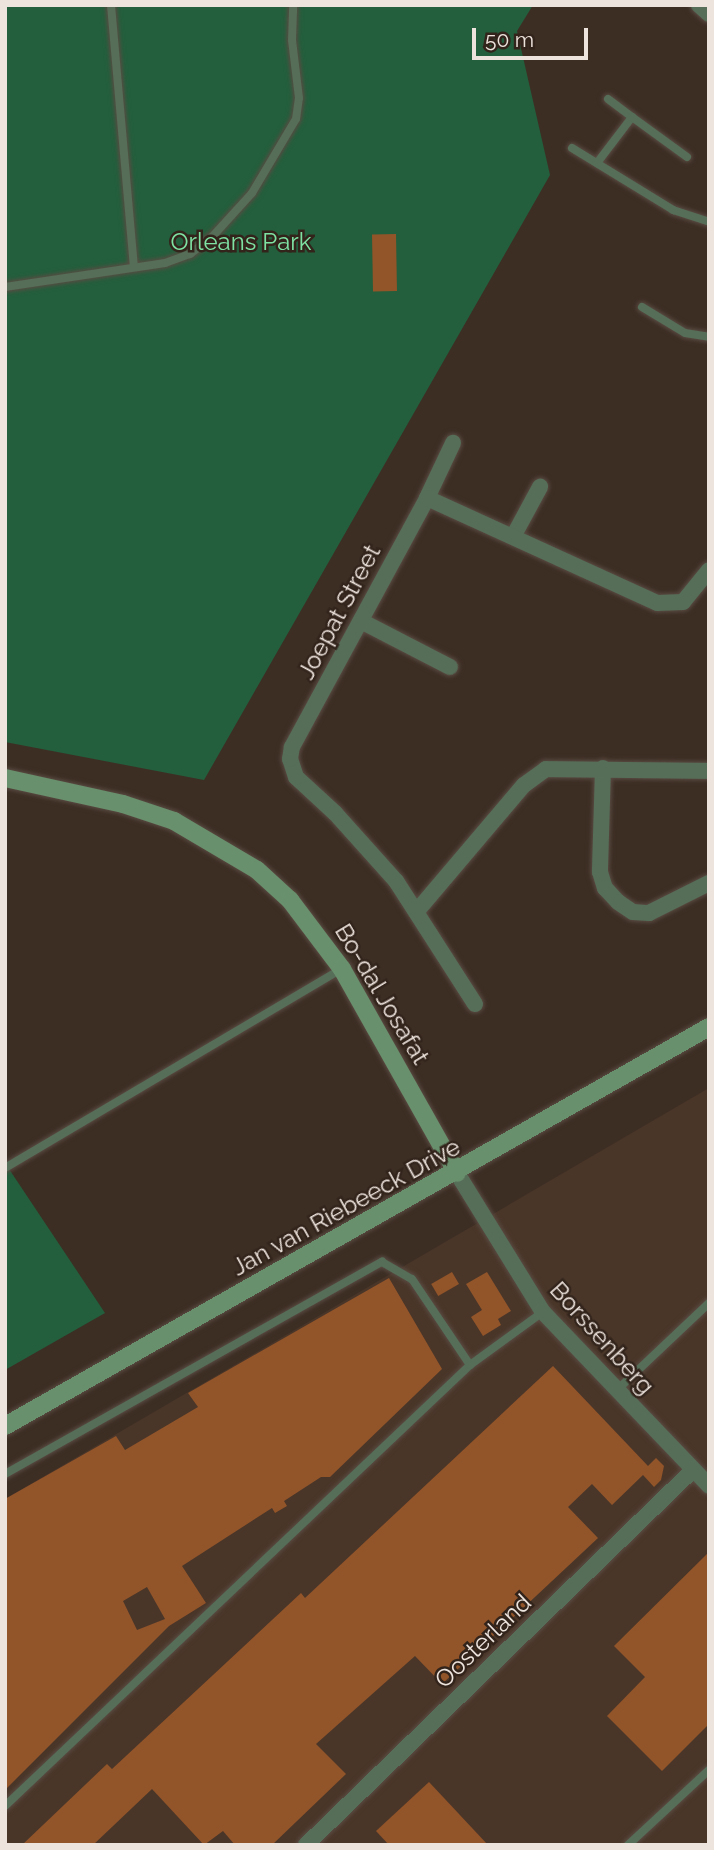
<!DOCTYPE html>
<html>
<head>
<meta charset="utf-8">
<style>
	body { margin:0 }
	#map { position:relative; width:714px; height:1850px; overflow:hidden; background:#3d2e24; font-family:Raleway,sans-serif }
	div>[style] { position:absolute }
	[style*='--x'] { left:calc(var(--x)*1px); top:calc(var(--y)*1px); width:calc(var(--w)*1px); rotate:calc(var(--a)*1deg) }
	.built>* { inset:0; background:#4a3629 }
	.green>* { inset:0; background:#235f3c }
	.building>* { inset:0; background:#925429; transform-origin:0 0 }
	.roads { filter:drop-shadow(0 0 2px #594b42) drop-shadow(0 0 2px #594b42) }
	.lane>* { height:8px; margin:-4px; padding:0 4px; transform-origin:4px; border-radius:4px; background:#566e58 }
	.street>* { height:16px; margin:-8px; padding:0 8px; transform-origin:8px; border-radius:8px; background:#566e58 }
	.secondary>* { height:18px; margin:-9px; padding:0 9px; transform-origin:9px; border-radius:9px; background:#69906d }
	span { translate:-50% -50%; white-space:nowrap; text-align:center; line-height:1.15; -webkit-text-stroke:5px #32241b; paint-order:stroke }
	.park-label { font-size:24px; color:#7ee2a3 }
	.street-label { font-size:24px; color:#eee4de }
	.frame { position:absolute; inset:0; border:7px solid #eee4de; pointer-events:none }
	.scale { position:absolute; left:472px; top:28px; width:116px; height:32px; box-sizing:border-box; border:4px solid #eee4de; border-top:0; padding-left:9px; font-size:21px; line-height:24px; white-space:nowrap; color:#eee4de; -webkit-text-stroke:5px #32241b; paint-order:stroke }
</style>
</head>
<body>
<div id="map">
	<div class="built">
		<div style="clip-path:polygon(709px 1088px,709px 1845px,5px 1845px,5px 1499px)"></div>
	</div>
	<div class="green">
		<div style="clip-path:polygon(5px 5px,533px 5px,517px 31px,550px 175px,204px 780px,5px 742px)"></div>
		<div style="clip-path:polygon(5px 1163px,105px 1313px,5px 1370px)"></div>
	</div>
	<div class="building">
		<div style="left:396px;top:234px;width:57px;height:24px;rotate:89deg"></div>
		<div style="left:452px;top:1272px;width:14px;height:24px;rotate:60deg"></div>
		<div style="clip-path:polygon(487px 1272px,511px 1311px,498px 1319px,501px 1325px,483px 1336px,471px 1317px,482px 1310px,466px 1284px)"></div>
		<div style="clip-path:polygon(evenodd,389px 1278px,442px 1369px,330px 1477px,321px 1477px,284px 1501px,287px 1506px,275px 1513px,272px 1508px,182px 1566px,206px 1603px,169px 1626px,5px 1790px,5px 1499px,116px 1436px,125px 1450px,198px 1407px,188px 1393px,389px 1278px,147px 1587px,165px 1619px,137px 1630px,123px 1601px,147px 1587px)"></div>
		<div style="clip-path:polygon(553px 1366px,648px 1466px,656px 1458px,664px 1466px,661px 1480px,654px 1487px,643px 1475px,612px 1505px,592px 1484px,568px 1507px,598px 1538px,442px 1684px,415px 1656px,316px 1744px,346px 1774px,272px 1845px,235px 1845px,223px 1831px,204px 1845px,152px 1789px,93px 1845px,22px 1845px,107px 1764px,112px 1769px,301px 1593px,305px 1598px)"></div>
		<div style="clip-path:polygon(709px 1552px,709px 1724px,662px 1771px,607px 1716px,645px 1677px,614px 1646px)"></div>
		<div style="clip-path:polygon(429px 1782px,488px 1845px,389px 1845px,376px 1831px)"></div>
	</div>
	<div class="roads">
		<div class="lane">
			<div style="--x:111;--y:5;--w:262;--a:85"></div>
			<div style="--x:608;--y:99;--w:30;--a:37"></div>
			<div style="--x:572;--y:148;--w:119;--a:31.5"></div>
			<div style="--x:673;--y:210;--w:38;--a:18"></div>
			<div style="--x:597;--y:163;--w:58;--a:-52.7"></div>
			<div style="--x:632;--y:117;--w:68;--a:36"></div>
			<div style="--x:5;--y:287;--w:162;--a:-8.5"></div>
			<div style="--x:165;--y:263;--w:27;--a:-20"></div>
			<div style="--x:190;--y:254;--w:28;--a:-38"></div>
			<div style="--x:212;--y:237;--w:59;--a:-47.7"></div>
			<div style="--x:252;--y:193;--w:86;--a:-59.3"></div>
			<div style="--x:296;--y:119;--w:21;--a:-82"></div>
			<div style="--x:299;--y:98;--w:58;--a:-96.9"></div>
			<div style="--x:292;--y:40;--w:35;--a:-88"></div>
			<div style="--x:642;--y:307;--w:50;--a:31.2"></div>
			<div style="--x:685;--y:333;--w:24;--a:9"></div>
			<div style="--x:5;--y:1168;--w:391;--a:-30.6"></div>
			<div style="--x:617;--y:1390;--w:127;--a:-43.4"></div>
			<div style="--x:5;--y:1474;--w:433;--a:-29.4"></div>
			<div style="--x:382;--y:1262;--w:34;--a:30"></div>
			<div style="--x:412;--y:1279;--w:104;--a:56"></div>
			<div style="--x:5;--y:1806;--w:641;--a:-43.48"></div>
			<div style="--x:470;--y:1365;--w:90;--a:-36"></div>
			<div style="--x:628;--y:1845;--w:110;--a:-42.8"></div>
		</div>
		<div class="street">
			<div style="--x:699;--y:5;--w:13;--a:42"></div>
			<div style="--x:427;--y:498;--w:61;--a:-64.7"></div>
			<div style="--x:514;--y:535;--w:55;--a:-61.6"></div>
			<div style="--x:361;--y:621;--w:100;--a:27.3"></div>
			<div style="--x:603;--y:768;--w:104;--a:91.7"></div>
			<div style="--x:600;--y:872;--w:17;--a:73"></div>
			<div style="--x:605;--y:888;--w:19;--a:47"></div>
			<div style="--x:618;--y:902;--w:18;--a:34"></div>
			<div style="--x:633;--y:912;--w:16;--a:4"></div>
			<div style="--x:649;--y:913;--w:67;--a:-26.6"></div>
			<div style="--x:417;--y:911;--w:165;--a:-49.7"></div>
			<div style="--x:524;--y:785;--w:27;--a:-36"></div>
			<div style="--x:546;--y:769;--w:163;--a:0.7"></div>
			<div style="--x:475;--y:1004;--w:146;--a:-122.7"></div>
			<div style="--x:396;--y:881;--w:91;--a:-131.9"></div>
			<div style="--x:335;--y:813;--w:53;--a:-137.3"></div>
			<div style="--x:296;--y:777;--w:19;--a:-108"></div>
			<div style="--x:290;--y:759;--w:12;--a:-81"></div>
			<div style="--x:292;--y:747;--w:283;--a:-61.5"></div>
			<div style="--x:427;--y:498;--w:253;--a:24.5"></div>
			<div style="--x:657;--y:603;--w:26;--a:-2"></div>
			<div style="--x:683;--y:602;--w:41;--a:-50.9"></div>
			<div style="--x:457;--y:1173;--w:163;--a:58.3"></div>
			<div style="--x:543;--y:1312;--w:240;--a:46.3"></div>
			<div style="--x:306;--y:1845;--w:539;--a:-44.1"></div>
		</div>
		<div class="secondary">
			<div style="--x:5;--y:778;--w:121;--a:12.4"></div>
			<div style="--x:123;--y:804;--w:54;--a:18.4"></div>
			<div style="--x:174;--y:821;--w:96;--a:30.6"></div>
			<div style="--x:257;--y:870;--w:45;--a:42.3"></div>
			<div style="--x:290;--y:900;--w:86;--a:53"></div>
			<div style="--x:342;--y:969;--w:234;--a:60.6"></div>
			<div style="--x:5;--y:1426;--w:809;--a:-29.54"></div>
		</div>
	</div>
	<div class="park-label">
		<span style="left:241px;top:242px">Orleans Park</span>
	</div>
	<div class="street-label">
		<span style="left:339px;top:612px;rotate:-62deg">Joepat Street</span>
		<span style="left:382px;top:994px;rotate:59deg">Bo-dal Josafat</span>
		<span style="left:346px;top:1207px;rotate:-29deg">Jan van Riebeeck Drive</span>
		<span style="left:602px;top:1338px;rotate:48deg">Borssenberg</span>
		<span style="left:483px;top:1641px;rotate:-44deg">Oosterland</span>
	</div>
	<div class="frame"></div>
	<div class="scale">50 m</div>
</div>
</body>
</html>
